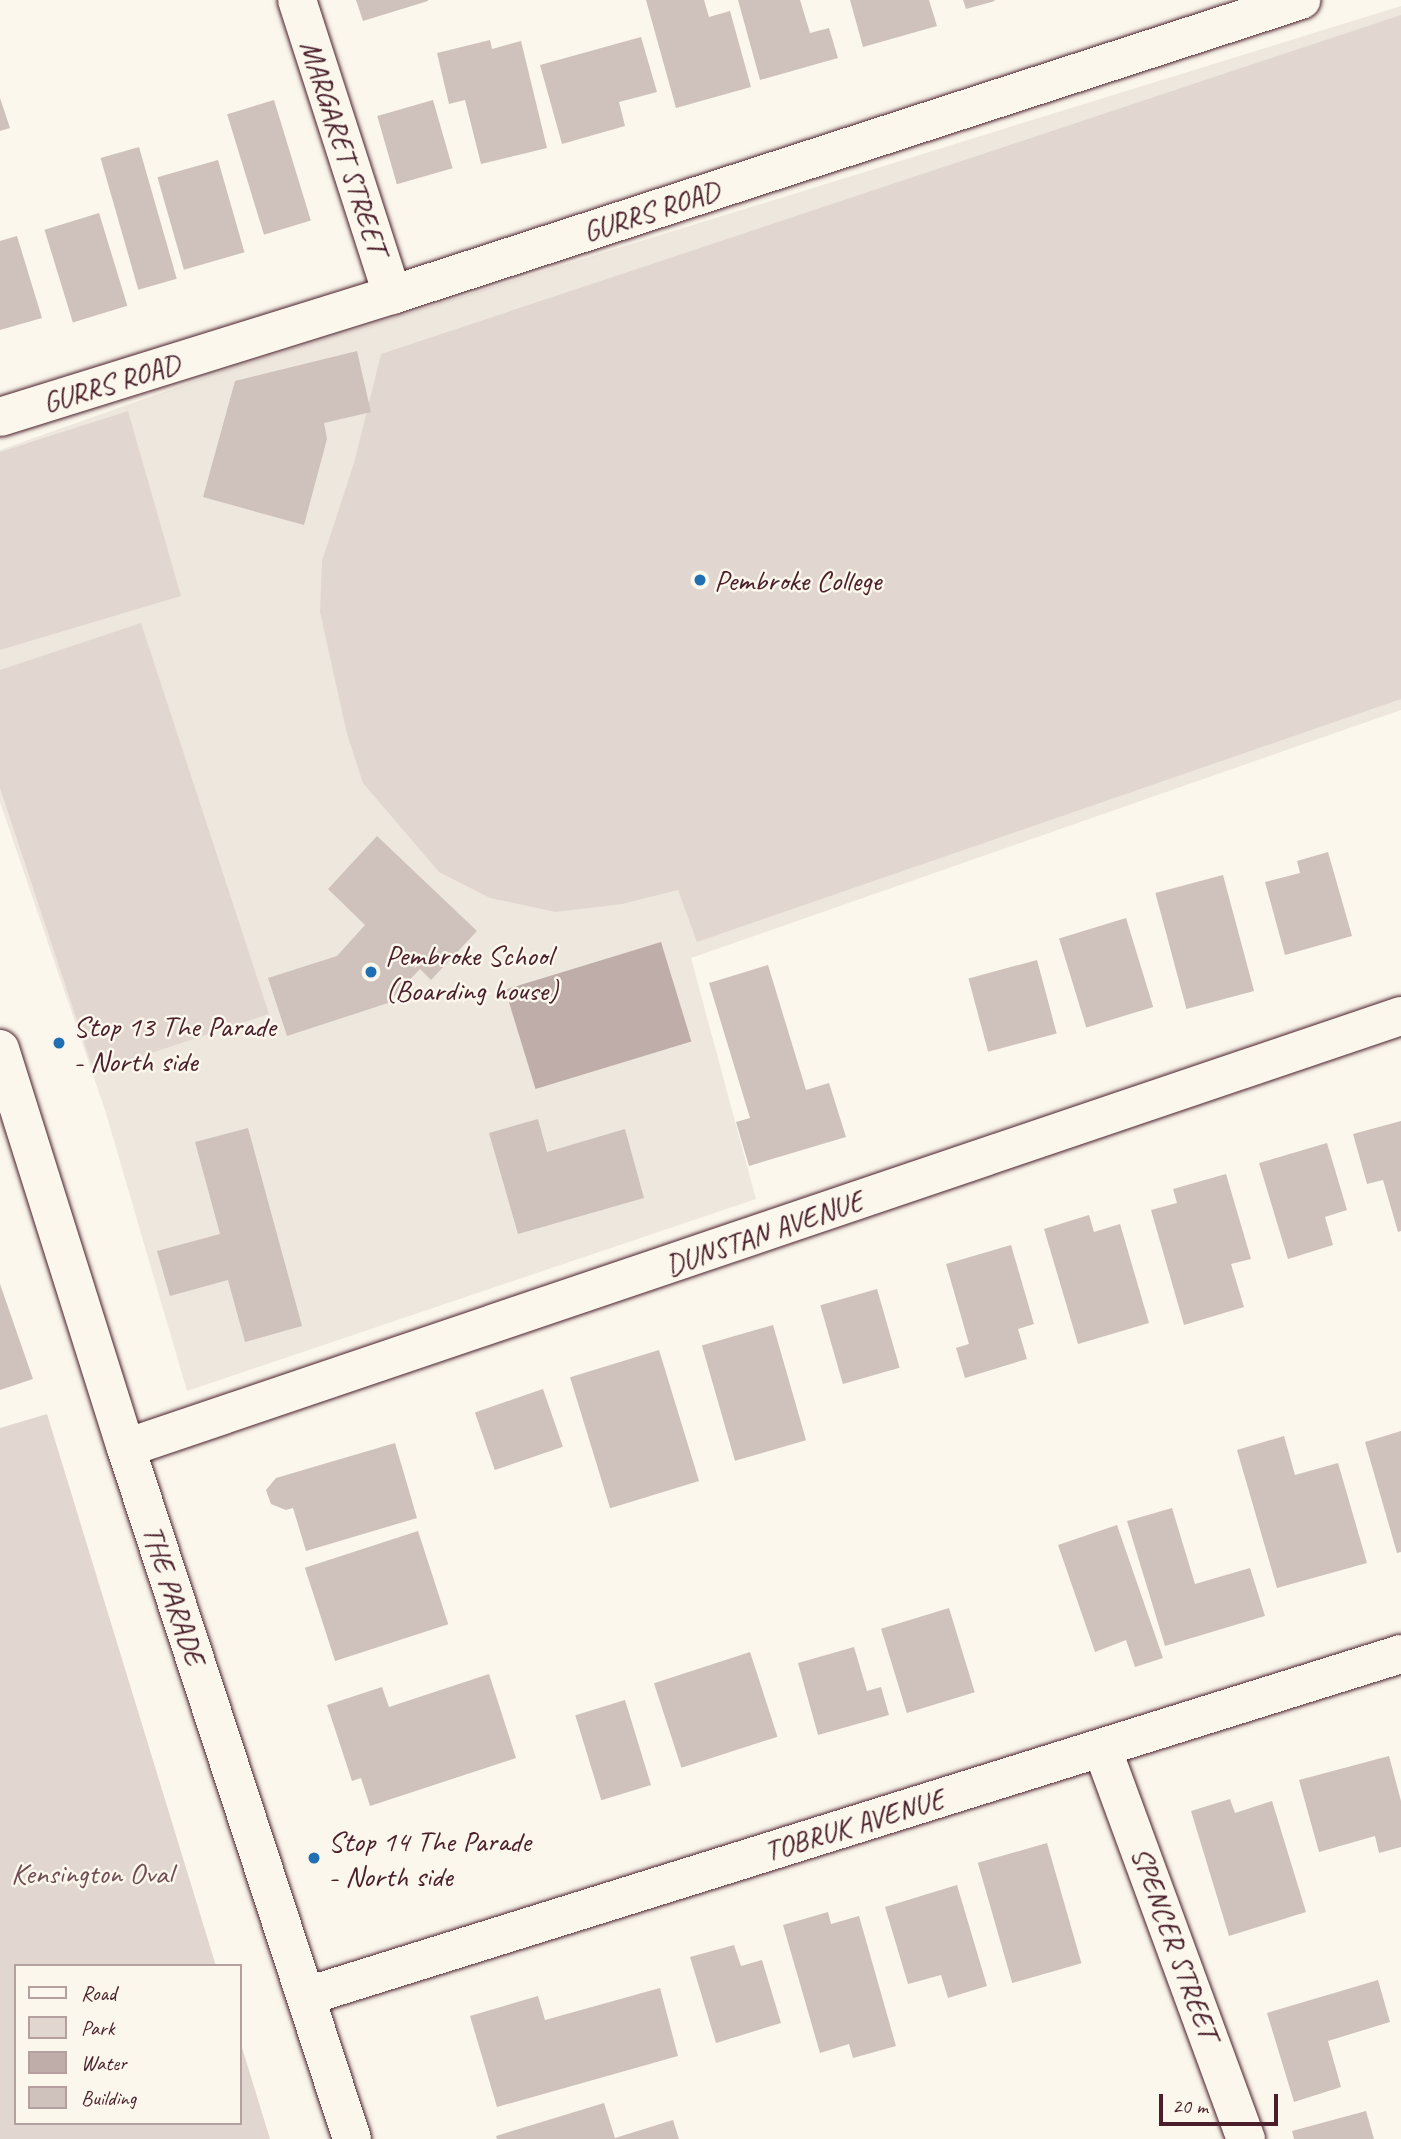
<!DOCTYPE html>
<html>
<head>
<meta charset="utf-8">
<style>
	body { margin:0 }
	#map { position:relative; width:1401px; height:2139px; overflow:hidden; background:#fbf7ec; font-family:Caveat,sans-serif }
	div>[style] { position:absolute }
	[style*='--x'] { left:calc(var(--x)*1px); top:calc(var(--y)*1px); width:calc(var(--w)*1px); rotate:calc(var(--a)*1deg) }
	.built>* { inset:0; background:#eee7de }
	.green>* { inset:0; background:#e2d7d0 }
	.water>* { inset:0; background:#bfadaa; transform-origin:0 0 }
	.building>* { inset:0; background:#cfc2bc; transform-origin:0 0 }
	.roads { filter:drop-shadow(0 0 2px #4a1f2b) drop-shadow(0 0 2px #4a1f2b) }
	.street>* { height:38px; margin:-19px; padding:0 19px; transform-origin:19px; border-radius:19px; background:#fbf7ec }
	.secondary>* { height:38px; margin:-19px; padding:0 19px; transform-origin:19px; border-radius:19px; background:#fbf7ec }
	.dots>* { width:19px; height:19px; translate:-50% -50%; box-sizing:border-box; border:4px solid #fbf7ec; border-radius:50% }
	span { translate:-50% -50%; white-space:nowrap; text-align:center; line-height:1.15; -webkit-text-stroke:5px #fbf7ec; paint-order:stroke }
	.street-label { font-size:30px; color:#4a1f2b }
	.poi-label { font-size:30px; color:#4a1f2b }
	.left { translate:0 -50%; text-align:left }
	.park-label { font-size:30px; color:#704d54 }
	.legend { position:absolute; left:14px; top:1964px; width:228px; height:161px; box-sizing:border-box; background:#fbf7ec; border:2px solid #b4a19f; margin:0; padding:9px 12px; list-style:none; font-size:21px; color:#4a1f2b }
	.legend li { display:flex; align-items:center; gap:14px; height:35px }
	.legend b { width:35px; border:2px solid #b4a19f }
	.scale { position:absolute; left:1159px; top:2094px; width:119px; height:32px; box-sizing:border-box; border:4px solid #4a1f2b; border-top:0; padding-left:9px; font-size:21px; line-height:24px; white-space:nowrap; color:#4a1f2b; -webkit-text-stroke:5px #fbf7ec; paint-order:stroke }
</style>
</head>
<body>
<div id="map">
	<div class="built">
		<div style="clip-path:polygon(1401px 6px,1401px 710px,691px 958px,756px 1199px,187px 1391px,105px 1110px,0 802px,0 450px,237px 366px)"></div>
	</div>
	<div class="green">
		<div style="clip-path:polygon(1401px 15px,1401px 699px,697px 942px,678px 890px,622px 904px,556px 912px,490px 898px,439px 872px,363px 783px,347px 734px,320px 612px,322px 561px,354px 463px,381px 354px)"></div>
		<div style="clip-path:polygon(128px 411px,181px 596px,0 650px,0 452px)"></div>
		<div style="clip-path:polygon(141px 623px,269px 1014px,94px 1072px,0 788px,0 670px)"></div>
		<div style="clip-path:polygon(47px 1414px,216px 1966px,16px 1966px,16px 2123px,240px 2123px,240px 2041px,270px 2139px,0 2139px,0 1428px)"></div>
	</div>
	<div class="water">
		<div style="left:661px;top:942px;width:104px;height:163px;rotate:73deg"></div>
	</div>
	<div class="building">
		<div style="clip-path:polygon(356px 0,428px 0,428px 1px,363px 21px)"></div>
		<div style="clip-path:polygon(646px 0,704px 0,709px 17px,730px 11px,751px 87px,676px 108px)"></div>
		<div style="clip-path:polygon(738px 0,800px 0,810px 33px,829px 28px,838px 58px,760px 80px)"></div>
		<div style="clip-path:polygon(850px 0,929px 0,937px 26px,863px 47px)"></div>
		<div style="clip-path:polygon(963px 0,994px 0,995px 1px,966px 9px)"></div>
		<div style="clip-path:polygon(641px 37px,657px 92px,619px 102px,625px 126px,562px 144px,540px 65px)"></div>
		<div style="clip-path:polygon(490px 40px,492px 49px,521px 41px,547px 148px,481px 164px,465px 100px,449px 104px,437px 53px)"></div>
		<div style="clip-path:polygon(0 98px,10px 128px,0 131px)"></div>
		<div style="left:274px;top:100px;width:126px;height:49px;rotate:73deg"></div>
		<div style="left:433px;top:100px;width:71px;height:58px;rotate:74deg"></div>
		<div style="left:139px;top:147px;width:137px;height:40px;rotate:74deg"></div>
		<div style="left:218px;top:160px;width:96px;height:63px;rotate:74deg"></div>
		<div style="left:99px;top:213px;width:97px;height:57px;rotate:73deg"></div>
		<div style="clip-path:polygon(17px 236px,42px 318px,0 330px,0 241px)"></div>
		<div style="clip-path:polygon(357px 351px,371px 412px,324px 423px,327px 439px,304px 525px,203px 497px,235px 381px)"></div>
		<div style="clip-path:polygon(377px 836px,477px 931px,431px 980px,420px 969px,388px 1003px,287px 1036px,268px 978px,337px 956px,365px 925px,328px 889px)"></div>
		<div style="clip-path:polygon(1328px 852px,1352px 936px,1285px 955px,1265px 882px,1300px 873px,1297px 861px)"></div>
		<div style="left:1223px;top:875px;width:120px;height:70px;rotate:75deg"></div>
		<div style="left:1126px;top:918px;width:93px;height:70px;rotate:73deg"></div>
		<div style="left:1037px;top:960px;width:76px;height:71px;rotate:75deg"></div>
		<div style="clip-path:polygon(768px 965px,806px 1090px,829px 1083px,846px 1137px,749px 1166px,736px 1122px,750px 1118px,709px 983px)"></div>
		<div style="clip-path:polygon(538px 1119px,547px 1152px,625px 1129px,644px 1198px,518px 1234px,489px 1133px)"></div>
		<div style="clip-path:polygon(1401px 1121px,1401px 1231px,1398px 1232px,1383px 1180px,1367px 1184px,1353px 1134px)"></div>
		<div style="clip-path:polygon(248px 1128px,302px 1326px,245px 1342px,228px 1280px,170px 1296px,157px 1251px,220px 1234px,195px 1142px)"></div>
		<div style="clip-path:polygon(1327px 1143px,1347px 1210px,1325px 1217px,1333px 1245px,1288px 1259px,1259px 1163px)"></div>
		<div style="clip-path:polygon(1226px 1174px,1251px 1259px,1231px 1264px,1244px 1307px,1184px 1325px,1151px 1210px,1177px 1203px,1173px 1189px)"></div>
		<div style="clip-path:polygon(1089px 1215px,1094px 1232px,1120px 1224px,1149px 1323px,1078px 1344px,1044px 1229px)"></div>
		<div style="clip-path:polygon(1011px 1245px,1034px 1324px,1018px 1329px,1027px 1359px,965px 1378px,956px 1348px,969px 1344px,946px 1264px)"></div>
		<div style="clip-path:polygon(0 1284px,33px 1379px,0 1390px)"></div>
		<div style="left:877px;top:1289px;width:82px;height:59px;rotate:74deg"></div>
		<div style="left:773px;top:1325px;width:120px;height:74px;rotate:74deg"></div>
		<div style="left:659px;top:1350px;width:137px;height:93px;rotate:73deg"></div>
		<div style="left:543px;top:1389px;width:61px;height:72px;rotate:71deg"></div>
		<div style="clip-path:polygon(1401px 1431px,1401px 1552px,1397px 1553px,1365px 1442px)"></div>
		<div style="clip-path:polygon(1284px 1436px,1295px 1475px,1338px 1463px,1367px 1563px,1277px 1588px,1237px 1450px)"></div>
		<div style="clip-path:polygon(395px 1443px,417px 1518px,306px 1551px,293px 1508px,286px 1510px,271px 1504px,266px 1490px,276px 1478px)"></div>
		<div style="clip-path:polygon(1172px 1508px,1195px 1584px,1250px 1568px,1265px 1616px,1165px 1646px,1127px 1521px)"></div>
		<div style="clip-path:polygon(1117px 1525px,1163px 1658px,1135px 1667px,1126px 1640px,1095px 1652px,1058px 1545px)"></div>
		<div style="left:418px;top:1531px;width:98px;height:119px;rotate:72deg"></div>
		<div style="left:949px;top:1608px;width:88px;height:71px;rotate:73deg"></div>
		<div style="clip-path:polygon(854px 1647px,867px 1691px,881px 1687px,889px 1715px,818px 1735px,798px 1663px)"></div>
		<div style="left:750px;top:1652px;width:89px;height:101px;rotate:72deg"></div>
		<div style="clip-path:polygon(489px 1674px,516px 1758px,370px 1806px,361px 1778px,352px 1781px,327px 1705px,382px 1687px,389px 1707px)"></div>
		<div style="left:625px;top:1700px;width:89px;height:52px;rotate:73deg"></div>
		<div style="clip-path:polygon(1389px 1756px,1401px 1801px,1401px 1847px,1379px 1853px,1375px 1836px,1319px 1852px,1299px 1780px)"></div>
		<div style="clip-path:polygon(1230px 1799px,1235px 1813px,1272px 1801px,1306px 1912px,1229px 1936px,1191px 1811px)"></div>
		<div style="left:1047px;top:1843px;width:125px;height:72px;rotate:74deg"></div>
		<div style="clip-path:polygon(957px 1885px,987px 1986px,948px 1998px,941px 1975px,908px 1984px,885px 1907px)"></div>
		<div style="clip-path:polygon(828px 1912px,831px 1924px,859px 1916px,896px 2046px,853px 2058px,849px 2044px,820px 2053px,783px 1925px)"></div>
		<div style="clip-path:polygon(734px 1945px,741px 1966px,762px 1960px,781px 2023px,716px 2043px,690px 1957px)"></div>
		<div style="clip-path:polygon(1378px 1980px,1390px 2022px,1328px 2041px,1341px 2087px,1294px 2102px,1267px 2013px)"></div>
		<div style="clip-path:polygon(660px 1988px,678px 2056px,497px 2107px,470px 2016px,538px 1996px,545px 2020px)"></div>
		<div style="clip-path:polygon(604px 2103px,615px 2138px,673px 2120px,679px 2139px,497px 2139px,496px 2136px)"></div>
		<div style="clip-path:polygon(1366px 2111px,1374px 2139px,1294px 2139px,1292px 2131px)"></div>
	</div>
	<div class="roads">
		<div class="street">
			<div style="--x:297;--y:0;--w:310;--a:72.1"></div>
			<div style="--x:0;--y:417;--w:411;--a:-17.3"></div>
			<div style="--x:392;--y:295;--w:956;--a:-17.98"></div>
			<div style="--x:126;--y:1448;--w:1346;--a:-18.72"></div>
			<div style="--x:1102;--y:1748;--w:417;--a:69.8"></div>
			<div style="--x:307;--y:1996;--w:1146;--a:-17.36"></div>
		</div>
		<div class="secondary">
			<div style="--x:0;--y:1049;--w:418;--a:72.5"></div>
			<div style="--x:126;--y:1448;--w:727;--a:71.89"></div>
		</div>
	</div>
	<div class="dots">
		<div style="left:700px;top:580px;background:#1f6fb2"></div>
		<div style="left:371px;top:972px;background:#1f6fb2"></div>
		<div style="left:59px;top:1043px;background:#1f6fb2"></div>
		<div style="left:314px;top:1858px;background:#1f6fb2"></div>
	</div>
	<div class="street-label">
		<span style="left:344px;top:147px;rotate:72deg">MARGARET STREET</span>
		<span style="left:651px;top:211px;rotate:-18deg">GURRS ROAD</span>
		<span style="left:111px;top:383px;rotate:-17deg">GURRS ROAD</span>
		<span style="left:764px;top:1233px;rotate:-19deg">DUNSTAN AVENUE</span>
		<span style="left:174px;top:1595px;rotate:72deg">THE PARADE</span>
		<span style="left:854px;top:1825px;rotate:-17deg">TOBRUK AVENUE</span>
		<span style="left:1175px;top:1943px;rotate:70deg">SPENCER STREET</span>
	</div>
	<div class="poi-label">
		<span class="left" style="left:714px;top:580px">Pembroke College</span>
		<span class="left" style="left:385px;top:972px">Pembroke School<br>(Boarding house)</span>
		<span class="left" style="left:73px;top:1043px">Stop 13 The Parade<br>- North side</span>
		<span class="left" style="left:328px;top:1858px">Stop 14 The Parade<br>- North side</span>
	</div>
	<div class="park-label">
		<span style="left:92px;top:1873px">Kensington Oval</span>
	</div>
	<ul class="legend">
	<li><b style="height:9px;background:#fbf7ec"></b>Road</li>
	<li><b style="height:19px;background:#e2d7d0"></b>Park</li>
	<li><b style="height:19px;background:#bfadaa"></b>Water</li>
	<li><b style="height:19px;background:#cfc2bc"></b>Building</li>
	</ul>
	<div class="scale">20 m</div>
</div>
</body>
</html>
